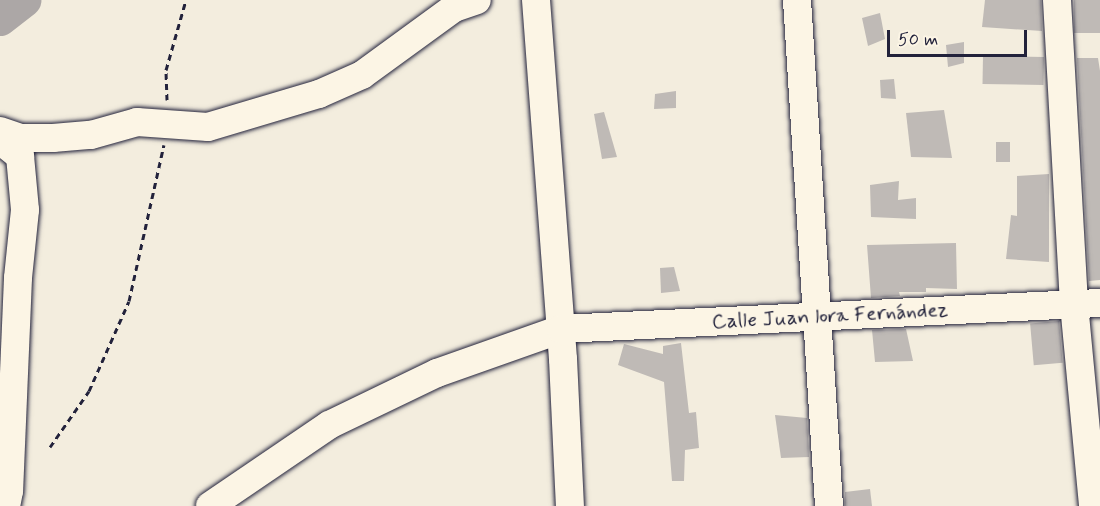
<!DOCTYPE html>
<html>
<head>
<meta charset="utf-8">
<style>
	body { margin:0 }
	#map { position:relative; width:1100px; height:506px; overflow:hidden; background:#f3edde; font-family:Mynerve,sans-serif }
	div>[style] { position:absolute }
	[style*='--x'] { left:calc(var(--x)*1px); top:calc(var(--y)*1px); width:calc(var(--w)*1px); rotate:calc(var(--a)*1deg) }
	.river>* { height:33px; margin:-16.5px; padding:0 16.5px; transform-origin:16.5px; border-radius:16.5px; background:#aca7a6 }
	.building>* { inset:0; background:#bfbab6; transform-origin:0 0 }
	.path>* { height:3px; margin-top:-1.5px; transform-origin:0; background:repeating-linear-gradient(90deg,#22223b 0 6px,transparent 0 10.5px) }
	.roads { filter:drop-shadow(0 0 2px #22223b) drop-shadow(0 0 2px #22223b) }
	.minor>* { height:28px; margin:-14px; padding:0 14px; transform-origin:14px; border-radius:14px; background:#fcf5e5 }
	span { translate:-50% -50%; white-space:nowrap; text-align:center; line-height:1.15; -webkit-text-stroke:5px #fcf5e5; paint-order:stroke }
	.street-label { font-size:21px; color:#22223b }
	.scale { position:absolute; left:887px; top:30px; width:140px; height:27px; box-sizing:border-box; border:3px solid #22223b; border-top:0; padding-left:8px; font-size:18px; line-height:21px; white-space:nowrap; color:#22223b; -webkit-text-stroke:4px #fcf5e5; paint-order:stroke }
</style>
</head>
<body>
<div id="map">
	<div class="river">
		<div style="--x:0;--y:19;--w:31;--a:-38"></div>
	</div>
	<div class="building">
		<div style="clip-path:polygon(985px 0,1041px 0,1042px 31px,982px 27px)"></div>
		<div style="left:1074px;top:0;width:26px;height:33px"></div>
		<div style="clip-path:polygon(880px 13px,885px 39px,868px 46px,862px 18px)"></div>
		<div style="clip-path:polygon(964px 42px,964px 63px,948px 67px,946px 45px)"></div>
		<div style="left:983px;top:56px;width:61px;height:28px;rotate:1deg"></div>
		<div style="clip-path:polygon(1077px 58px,1098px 58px,1100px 71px,1100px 280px,1089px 281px)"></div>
		<div style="clip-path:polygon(894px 79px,896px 99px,881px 98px,880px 80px)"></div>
		<div style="clip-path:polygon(676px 91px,676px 108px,654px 109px,655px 94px)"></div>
		<div style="clip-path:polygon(944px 110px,952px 158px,911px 157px,906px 113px)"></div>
		<div style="clip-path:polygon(604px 112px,617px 157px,602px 159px,594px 114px)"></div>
		<div style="left:996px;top:142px;width:14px;height:20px"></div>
		<div style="clip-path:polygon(1049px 174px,1049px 262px,1006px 259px,1011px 215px,1017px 216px,1017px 176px)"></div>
		<div style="clip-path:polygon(899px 181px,898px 200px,916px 198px,916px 219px,871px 217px,870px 185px)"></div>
		<div style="clip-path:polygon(956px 243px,957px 289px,926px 288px,926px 292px,899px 292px,900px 296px,871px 298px,867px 245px)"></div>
		<div style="clip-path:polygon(674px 267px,680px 291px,661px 293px,660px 268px)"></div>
		<div style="left:1059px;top:321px;width:42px;height:29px;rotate:85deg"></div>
		<div style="clip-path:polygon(906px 329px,913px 361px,875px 362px,872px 330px)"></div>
		<div style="clip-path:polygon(681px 343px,689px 413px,696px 412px,699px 448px,685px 450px,684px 481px,672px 481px,664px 382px,618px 365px,624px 344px,663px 354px,663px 346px)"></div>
		<div style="clip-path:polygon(775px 415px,807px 418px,809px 457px,781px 458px)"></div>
		<div style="clip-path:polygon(870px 489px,872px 506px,845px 506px,845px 492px)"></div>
	</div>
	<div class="path">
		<div style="--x:167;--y:100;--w:30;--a:-92"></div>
		<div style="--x:166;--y:70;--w:73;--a:-74.1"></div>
		<div style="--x:50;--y:447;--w:68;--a:-55.1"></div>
		<div style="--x:89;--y:391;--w:98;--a:-66"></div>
		<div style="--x:129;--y:301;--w:160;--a:-77.4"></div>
	</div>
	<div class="roads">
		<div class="minor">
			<div style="--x:536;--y:0;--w:360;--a:85.7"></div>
			<div style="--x:563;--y:359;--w:147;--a:87.3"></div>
			<div style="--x:797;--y:0;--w:507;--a:86.38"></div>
			<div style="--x:1057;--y:0;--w:304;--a:86.8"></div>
			<div style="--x:1074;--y:304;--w:203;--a:84.6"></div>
			<div style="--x:0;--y:131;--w:21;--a:19"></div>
			<div style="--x:20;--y:138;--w:33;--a:0"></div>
			<div style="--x:53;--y:138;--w:38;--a:-5"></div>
			<div style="--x:91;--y:135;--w:48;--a:-15.8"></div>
			<div style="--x:137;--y:122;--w:71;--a:4"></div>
			<div style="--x:208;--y:127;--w:116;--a:-16.6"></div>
			<div style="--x:319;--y:94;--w:47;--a:-23.8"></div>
			<div style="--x:362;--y:75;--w:114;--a:-36.1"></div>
			<div style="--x:454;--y:8;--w:24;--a:-19"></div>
			<div style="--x:0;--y:140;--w:26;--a:39"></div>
			<div style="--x:20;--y:156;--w:54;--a:84.7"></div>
			<div style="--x:25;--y:210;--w:68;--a:95.9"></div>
			<div style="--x:18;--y:278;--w:213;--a:92.4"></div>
			<div style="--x:9;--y:491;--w:15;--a:101"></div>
			<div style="--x:210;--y:506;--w:144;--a:-34.2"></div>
			<div style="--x:329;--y:425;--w:120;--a:-25.7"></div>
			<div style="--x:437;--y:373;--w:132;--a:-19.5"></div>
			<div style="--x:561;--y:329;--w:540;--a:-2.76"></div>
		</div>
	</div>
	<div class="street-label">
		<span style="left:830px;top:316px;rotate:-3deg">Calle Juan lora Fernández</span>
	</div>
	<div class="scale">50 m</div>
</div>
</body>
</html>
